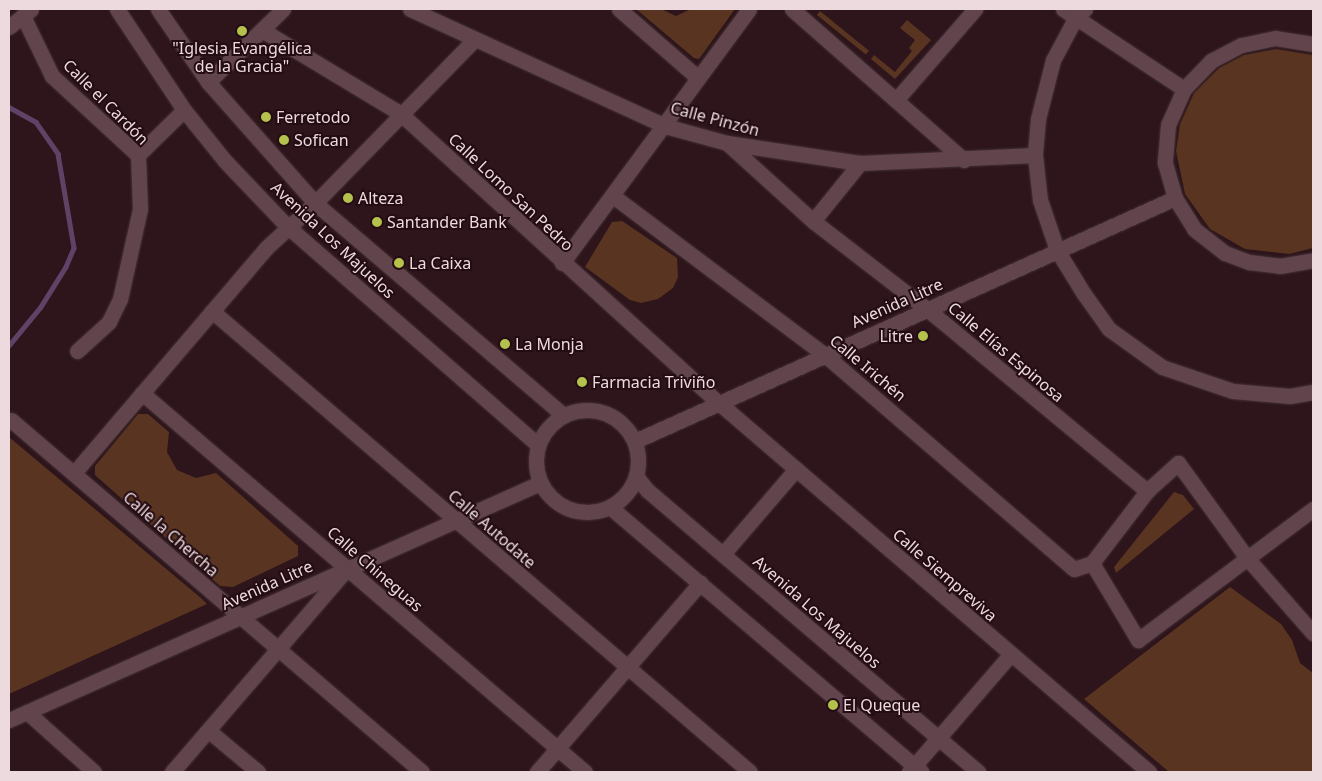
<!DOCTYPE html>
<html>
<head>
<meta charset="utf-8">
<style>
	body { margin:0 }
	#map { position:relative; width:1322px; height:781px; overflow:hidden; background:#2d151b; font-family:"Noto Sans",sans-serif }
	div>[style] { position:absolute }
	[style*='--x'] { left:calc(var(--x)*1px); top:calc(var(--y)*1px); width:calc(var(--w)*1px); rotate:calc(var(--a)*1deg) }
	.green>* { inset:0; background:#583421; transform-origin:0 0 }
	.stream>* { height:4.5px; margin:-2.25px; padding:0 2.25px; transform-origin:2.25px; border-radius:2.25px; background:#604267 }
	.roads { filter:drop-shadow(0 0 1px #443236) drop-shadow(0 0 1px #443236) }
	.street>* { height:15px; margin:-7.5px; padding:0 7.5px; transform-origin:7.5px; border-radius:7.5px; background:#62454c }
	.secondary>* { height:15px; margin:-7.5px; padding:0 7.5px; transform-origin:7.5px; border-radius:7.5px; background:#62454c }
	.secondary>.ring { margin:-7.5px; padding:0; box-sizing:content-box; background:none; border:15px solid #62454c; border-radius:50% }
	.dots>* { width:14px; height:14px; translate:-50% -50%; box-sizing:border-box; border:2px solid #230c12; border-radius:50% }
	span { translate:-50% -50%; white-space:nowrap; text-align:center; line-height:1.15; -webkit-text-stroke:4px #230c12; paint-order:stroke }
	.poi-label { font-size:16px; color:#ecdade }
	.left { translate:0 -50%; text-align:left }
	.right { translate:-100% -50%; text-align:right }
	.street-label { font-size:16px; color:#ecdade }
	.frame { position:absolute; inset:0; border:10px solid #ecdade; pointer-events:none }
</style>
</head>
<body>
<div id="map">
	<div class="green">
		<div style="clip-path:polygon(636px 9px,661px 9px,676px 16px,691px 9px,735px 9px,699px 59px,694px 58px)"></div>
		<div style="left:820px;top:11px;width:63px;height:5px;rotate:39deg"></div>
		<div style="clip-path:polygon(907px 20px,931px 40px,895px 79px,871px 59px,874px 55px,895px 72px,912px 51px,909px 48px,915px 40px,900px 28px)"></div>
		<div style="clip-path:polygon(1276px 49px,1313px 55px,1313px 248px,1289px 254px,1245px 249px,1210px 229px,1185px 194px,1176px 151px,1180px 124px,1194px 93px,1219px 68px,1244px 55px)"></div>
		<div style="clip-path:polygon(622px 221px,677px 258px,678px 277px,673px 288px,658px 299px,641px 303px,630px 300px,585px 267px,612px 222px)"></div>
		<div style="clip-path:polygon(138px 414px,148px 414px,169px 432px,167px 452px,177px 470px,196px 478px,216px 473px,298px 546px,298px 556px,233px 587px,220px 586px,95px 475px,95px 466px)"></div>
		<div style="clip-path:polygon(9px 437px,201px 598px,207px 604px,9px 694px)"></div>
		<div style="clip-path:polygon(1174px 492px,1183px 495px,1194px 509px,1116px 573px,1114px 567px)"></div>
		<div style="clip-path:polygon(1230px 587px,1281px 624px,1292px 640px,1300px 663px,1313px 673px,1313px 772px,1169px 772px,1084px 699px)"></div>
	</div>
	<div class="stream">
		<div style="--x:9;--y:107;--w:31;--a:29"></div>
		<div style="--x:36;--y:122;--w:39;--a:55"></div>
		<div style="--x:58;--y:154;--w:95;--a:80.3"></div>
		<div style="--x:74;--y:248;--w:21;--a:113"></div>
		<div style="--x:66;--y:267;--w:47;--a:122"></div>
		<div style="--x:41;--y:307;--w:50;--a:129.4"></div>
	</div>
	<div class="roads">
		<div class="street">
			<div style="--x:410;--y:9;--w:281;--a:24.6"></div>
			<div style="--x:665;--y:126;--w:64;--a:15.3"></div>
			<div style="--x:727;--y:143;--w:134;--a:8.6"></div>
			<div style="--x:860;--y:163;--w:175;--a:-2.6"></div>
			<div style="--x:619;--y:9;--w:105;--a:41.1"></div>
			<div style="--x:792;--y:9;--w:229;--a:41.3"></div>
			<div style="--x:1063;--y:9;--w:145;--a:33.5"></div>
			<div style="--x:1085;--y:9;--w:12;--a:138"></div>
			<div style="--x:1076;--y:17;--w:49;--a:118.1"></div>
			<div style="--x:1053;--y:60;--w:61;--a:104.3"></div>
			<div style="--x:1038;--y:119;--w:36;--a:95"></div>
			<div style="--x:1035;--y:155;--w:45;--a:83.7"></div>
			<div style="--x:1040;--y:200;--w:53;--a:71.2"></div>
			<div style="--x:1057;--y:250;--w:52;--a:58.5"></div>
			<div style="--x:1084;--y:294;--w:43;--a:54.5"></div>
			<div style="--x:1109;--y:329;--w:65;--a:35.6"></div>
			<div style="--x:1162;--y:367;--w:75;--a:18.7"></div>
			<div style="--x:1233;--y:391;--w:57;--a:5"></div>
			<div style="--x:1290;--y:396;--w:23;--a:-10"></div>
			<div style="--x:23;--y:16;--w:67;--a:64.2"></div>
			<div style="--x:52;--y:76;--w:117;--a:42.6"></div>
			<div style="--x:138;--y:155;--w:54;--a:87.9"></div>
			<div style="--x:140;--y:209;--w:92;--a:102.5"></div>
			<div style="--x:120;--y:299;--w:25;--a:116"></div>
			<div style="--x:109;--y:322;--w:43;--a:137.8"></div>
			<div style="--x:9;--y:27;--w:28;--a:-39"></div>
			<div style="--x:262;--y:30;--w:162;--a:31.1"></div>
			<div style="--x:401;--y:114;--w:430;--a:42.3"></div>
			<div style="--x:719;--y:403;--w:567;--a:40.63"></div>
			<div style="--x:1313;--y:44;--w:38;--a:-171"></div>
			<div style="--x:1275;--y:38;--w:35;--a:168"></div>
			<div style="--x:1241;--y:45;--w:34;--a:152"></div>
			<div style="--x:1211;--y:61;--w:39;--a:134"></div>
			<div style="--x:1184;--y:89;--w:39;--a:114"></div>
			<div style="--x:1168;--y:125;--w:38;--a:95"></div>
			<div style="--x:1165;--y:163;--w:36;--a:74"></div>
			<div style="--x:1175;--y:198;--w:36;--a:58"></div>
			<div style="--x:1194;--y:229;--w:39;--a:38"></div>
			<div style="--x:1225;--y:253;--w:26;--a:21"></div>
			<div style="--x:1249;--y:262;--w:31;--a:7"></div>
			<div style="--x:1280;--y:266;--w:34;--a:-10"></div>
			<div style="--x:208;--y:82;--w:105;--a:-44.2"></div>
			<div style="--x:896;--y:100;--w:121;--a:-49"></div>
			<div style="--x:727;--y:143;--w:116;--a:42.2"></div>
			<div style="--x:813;--y:221;--w:144;--a:37.7"></div>
			<div style="--x:927;--y:309;--w:286;--a:39.6"></div>
			<div style="--x:138;--y:155;--w:64;--a:-44.4"></div>
			<div style="--x:613;--y:196;--w:265;--a:36.9"></div>
			<div style="--x:825;--y:355;--w:328;--a:40.7"></div>
			<div style="--x:1074;--y:569;--w:19;--a:-18"></div>
			<div style="--x:813;--y:221;--w:75;--a:-51"></div>
			<div style="--x:562;--y:263;--w:315;--a:-53.6"></div>
			<div style="--x:212;--y:311;--w:708;--a:40.59"></div>
			<div style="--x:142;--y:393;--w:583;--a:40.55"></div>
			<div style="--x:11;--y:420;--w:541;--a:40.58"></div>
			<div style="--x:635;--y:441;--w:592;--a:-24.23"></div>
			<div style="--x:74;--y:473;--w:296;--a:-49.5"></div>
			<div style="--x:266;--y:248;--w:67;--a:-42.6"></div>
			<div style="--x:315;--y:203;--w:229;--a:-45.7"></div>
			<div style="--x:723;--y:554;--w:112;--a:-49.3"></div>
			<div style="--x:1092;--y:563;--w:91;--a:-52.6"></div>
			<div style="--x:1147;--y:491;--w:42;--a:-42.1"></div>
			<div style="--x:1178;--y:463;--w:117;--a:54"></div>
			<div style="--x:1247;--y:558;--w:100;--a:48.7"></div>
			<div style="--x:1092;--y:563;--w:90;--a:59.1"></div>
			<div style="--x:1138;--y:640;--w:219;--a:-36.8"></div>
			<div style="--x:27;--y:712;--w:90;--a:41.8"></div>
			<div style="--x:9;--y:720;--w:581;--a:-24.05"></div>
			<div style="--x:209;--y:731;--w:64;--a:39.9"></div>
			<div style="--x:172;--y:772;--w:265;--a:-49.3"></div>
			<div style="--x:537;--y:772;--w:250;--a:-49.2"></div>
			<div style="--x:909;--y:772;--w:156;--a:-49.2"></div>
		</div>
		<div class="secondary">
			<div style="--x:117;--y:9;--w:121;--a:56.4"></div>
			<div style="--x:184;--y:110;--w:65;--a:51.2"></div>
			<div style="--x:225;--y:161;--w:90;--a:46.4"></div>
			<div style="--x:287;--y:226;--w:333;--a:41.1"></div>
			<div style="--x:158;--y:9;--w:88;--a:55.6"></div>
			<div style="--x:208;--y:82;--w:162;--a:48.5"></div>
			<div style="--x:315;--y:203;--w:326;--a:40.5"></div>
			<div class="ring" style="left:536px;top:410px;width:87px;height:87px"></div>
			<div style="--x:636;--y:476;--w:18;--a:52"></div>
			<div style="--x:647;--y:490;--w:435;--a:40.4"></div>
			<div style="--x:610;--y:507;--w:409;--a:40.4"></div>
		</div>
	</div>
	<div class="dots">
		<div style="left:242px;top:31px;background:#b5c249"></div>
		<div style="left:266px;top:117px;background:#b5c249"></div>
		<div style="left:284px;top:140px;background:#b5c249"></div>
		<div style="left:348px;top:198px;background:#b5c249"></div>
		<div style="left:377px;top:222px;background:#b5c249"></div>
		<div style="left:399px;top:263px;background:#b5c249"></div>
		<div style="left:923px;top:336px;background:#b5c249"></div>
		<div style="left:505px;top:344px;background:#b5c249"></div>
		<div style="left:582px;top:382px;background:#b5c249"></div>
		<div style="left:833px;top:705px;background:#b5c249"></div>
	</div>
	<div class="poi-label">
		<span style="left:242px;top:57px">"Iglesia Evangélica<br>de la Gracia"</span>
		<span class="left" style="left:276px;top:117px">Ferretodo</span>
		<span class="left" style="left:294px;top:140px">Sofican</span>
		<span class="left" style="left:358px;top:198px">Alteza</span>
		<span class="left" style="left:387px;top:222px">Santander Bank</span>
		<span class="left" style="left:409px;top:263px">La Caixa</span>
		<span class="right" style="left:913px;top:336px">Litre</span>
		<span class="left" style="left:515px;top:344px">La Monja</span>
		<span class="left" style="left:592px;top:382px">Farmacia Triviño</span>
		<span class="left" style="left:843px;top:705px">El Queque</span>
	</div>
	<div class="street-label">
		<span style="left:106px;top:102px;rotate:45deg">Calle el Cardón</span>
		<span style="left:715px;top:119px;rotate:15deg">Calle Pinzón</span>
		<span style="left:511px;top:192px;rotate:43deg">Calle Lomo San Pedro</span>
		<span style="left:333px;top:240px;rotate:43deg">Avenida Los Majuelos</span>
		<span style="left:897px;top:303px;rotate:-24deg">Avenida Litre</span>
		<span style="left:1006px;top:352px;rotate:40deg">Calle Elías Espinosa</span>
		<span style="left:868px;top:368px;rotate:40deg">Calle Irichén</span>
		<span style="left:492px;top:529px;rotate:41deg">Calle Autodate</span>
		<span style="left:171px;top:534px;rotate:41deg">Calle la Chercha</span>
		<span style="left:375px;top:569px;rotate:41deg">Calle Chineguas</span>
		<span style="left:945px;top:575px;rotate:41deg">Calle Siempreviva</span>
		<span style="left:267px;top:585px;rotate:-24deg">Avenida Litre</span>
		<span style="left:817px;top:612px;rotate:41deg">Avenida Los Majuelos</span>
	</div>
	<div class="frame"></div>
</div>
</body>
</html>
